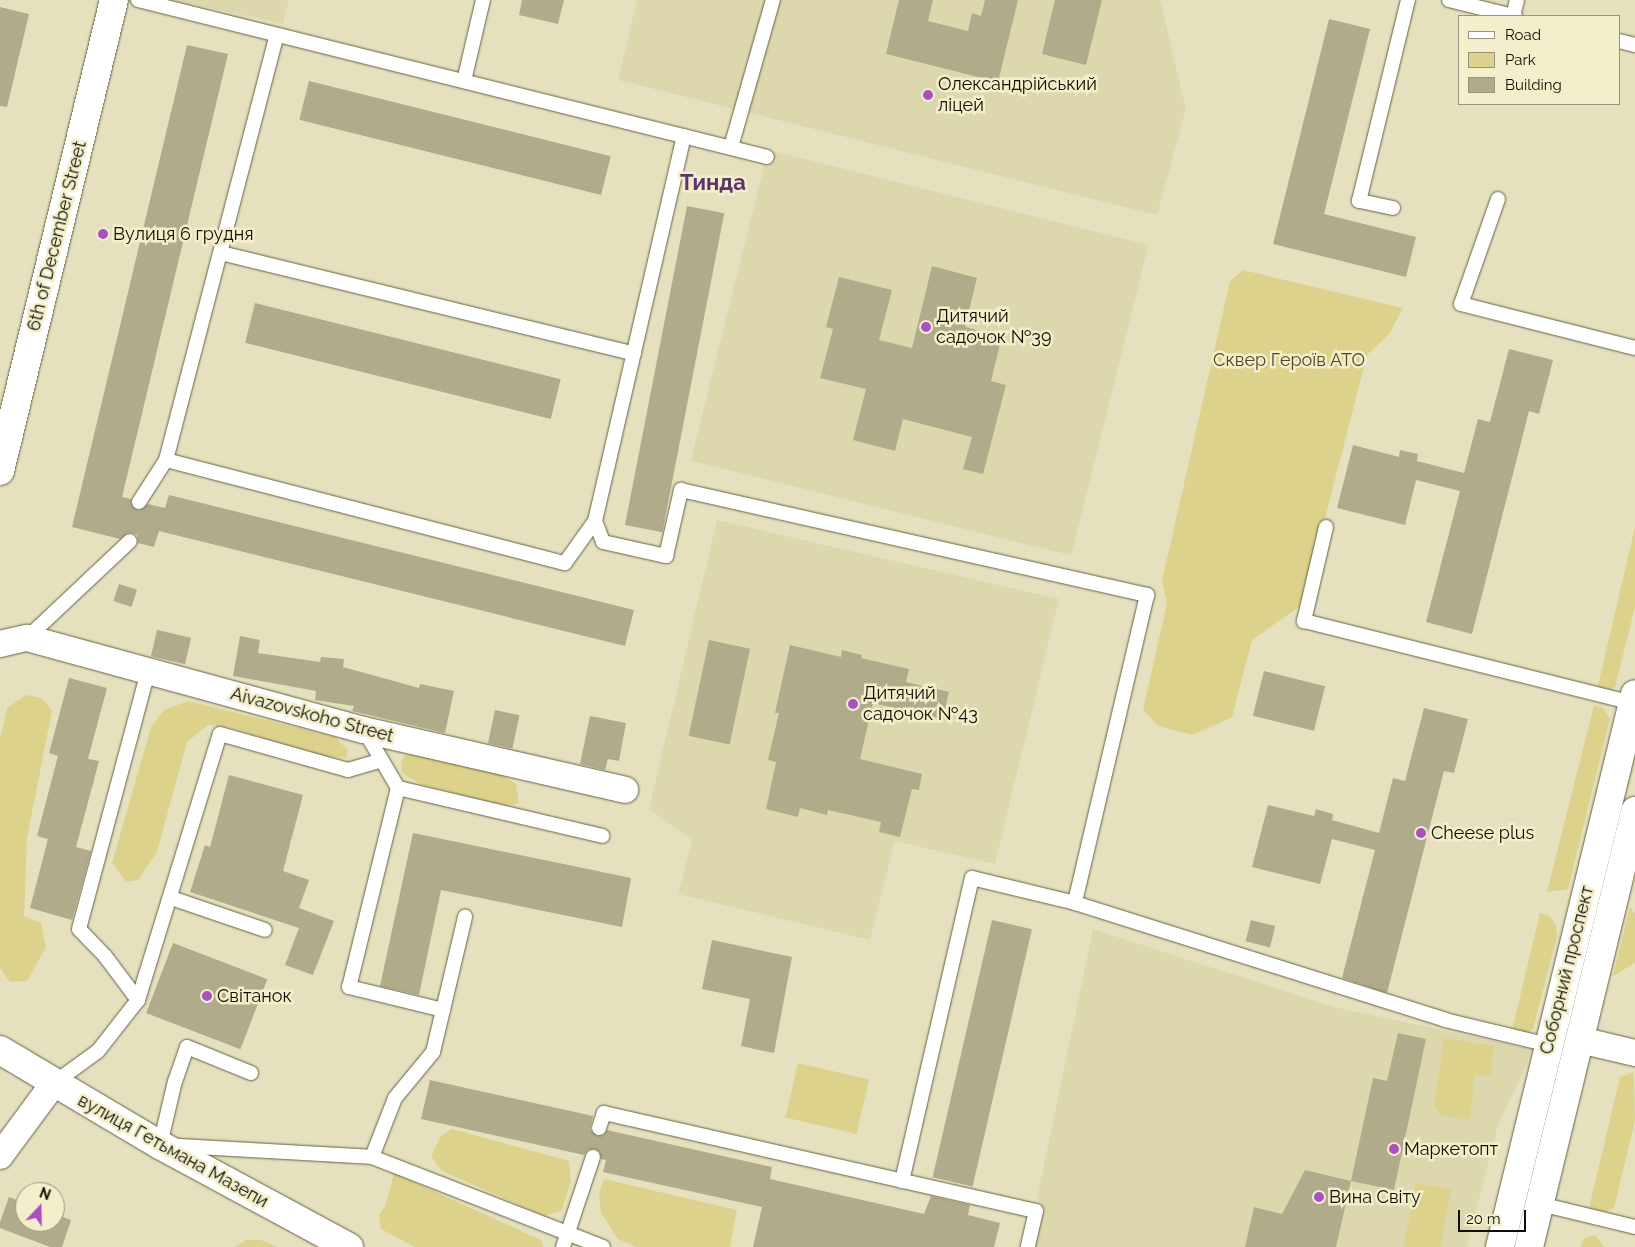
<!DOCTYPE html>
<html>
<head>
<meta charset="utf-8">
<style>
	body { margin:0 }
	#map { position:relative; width:1635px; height:1247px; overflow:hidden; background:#e5e1bf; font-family:Raleway,sans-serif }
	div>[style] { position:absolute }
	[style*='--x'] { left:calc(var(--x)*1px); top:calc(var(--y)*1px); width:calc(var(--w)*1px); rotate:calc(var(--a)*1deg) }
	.built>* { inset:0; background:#ddd7ae; transform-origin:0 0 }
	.green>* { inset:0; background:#ddd28b; transform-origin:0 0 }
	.building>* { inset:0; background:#b0ab8b; transform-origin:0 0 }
	.roads { filter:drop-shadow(0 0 1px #656043) drop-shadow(0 0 1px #656043) }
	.lane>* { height:14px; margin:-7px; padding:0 7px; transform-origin:7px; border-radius:7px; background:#fff }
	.street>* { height:26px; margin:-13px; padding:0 13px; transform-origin:13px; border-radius:13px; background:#fff }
	.secondary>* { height:28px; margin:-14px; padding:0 14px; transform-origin:14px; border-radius:14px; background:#fff }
	.primary>* { height:28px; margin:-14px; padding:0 14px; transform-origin:14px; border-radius:14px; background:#fff }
	.highway>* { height:28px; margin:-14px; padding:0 14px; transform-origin:14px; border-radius:14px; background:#fff }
	.dots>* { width:14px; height:14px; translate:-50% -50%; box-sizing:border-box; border:2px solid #f3eecc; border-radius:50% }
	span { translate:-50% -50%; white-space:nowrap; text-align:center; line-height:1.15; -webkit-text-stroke:5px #f3eecc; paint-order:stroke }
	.poi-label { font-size:18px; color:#110f04 }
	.left { translate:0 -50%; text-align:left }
	.street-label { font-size:18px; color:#110f04 }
	.park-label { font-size:18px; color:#4f481f }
	.district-label { font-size:22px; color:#5d3369; font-weight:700 }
	.legend { position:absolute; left:1458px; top:15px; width:162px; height:90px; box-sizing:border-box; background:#f3eecc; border:1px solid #99957c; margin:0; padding:6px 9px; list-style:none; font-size:15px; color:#110f04 }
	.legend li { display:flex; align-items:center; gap:10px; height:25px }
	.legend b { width:25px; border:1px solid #99957c }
	.north { position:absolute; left:15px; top:1182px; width:50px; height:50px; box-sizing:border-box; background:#f3eecc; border:1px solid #99957c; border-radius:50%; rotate:21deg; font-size:14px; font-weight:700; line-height:20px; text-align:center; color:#110f04 }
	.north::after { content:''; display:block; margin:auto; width:18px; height:22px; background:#a952bf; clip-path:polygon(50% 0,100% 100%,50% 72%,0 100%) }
	.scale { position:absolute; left:1458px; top:1210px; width:68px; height:22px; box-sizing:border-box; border:2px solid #110f04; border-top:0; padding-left:6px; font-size:15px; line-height:18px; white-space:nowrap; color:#110f04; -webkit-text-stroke:4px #f3eecc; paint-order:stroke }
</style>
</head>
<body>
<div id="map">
	<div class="built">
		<div style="clip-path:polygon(173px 0,289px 0,283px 24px)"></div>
		<div style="clip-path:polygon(637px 0,1160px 0,1186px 109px,1157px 215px,618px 80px)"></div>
		<div style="left:768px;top:150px;width:392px;height:320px;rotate:14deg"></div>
		<div style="clip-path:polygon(717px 520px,1059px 599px,995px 864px,895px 841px,870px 940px,678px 894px,692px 840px,649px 809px)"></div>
		<div style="clip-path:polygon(1093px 929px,1334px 1007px,1531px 1049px,1527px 1064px,1498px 1125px,1467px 1247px,1033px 1247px,1041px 1208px,1037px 1199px)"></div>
	</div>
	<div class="green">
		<div style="clip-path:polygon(1243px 270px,1403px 308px,1389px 334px,1367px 355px,1303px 604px,1252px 640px,1232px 717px,1193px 735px,1158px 726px,1143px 710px,1167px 603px,1162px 581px,1230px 281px)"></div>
		<div style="clip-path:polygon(1635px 527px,1635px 608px,1615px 687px,1610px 690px,1597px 690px)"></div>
		<div style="clip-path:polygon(26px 695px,42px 698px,52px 711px,27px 838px,24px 916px,41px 923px,46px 947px,27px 981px,10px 982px,0 968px,0 739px,7px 708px)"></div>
		<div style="clip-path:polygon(188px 701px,335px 737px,348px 750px,346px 758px,318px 755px,229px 727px,208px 725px,187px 742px,157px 852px,138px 880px,126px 882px,112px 863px,151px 727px,164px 710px)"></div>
		<div style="clip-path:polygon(1594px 705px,1603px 708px,1610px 719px,1568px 889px,1547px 892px)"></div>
		<div style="clip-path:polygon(408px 751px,497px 771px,516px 784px,519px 803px,505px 806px,423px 785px,402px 773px,401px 762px)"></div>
		<div style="clip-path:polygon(1630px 907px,1635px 914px,1635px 963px,1613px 976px)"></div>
		<div style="clip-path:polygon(1540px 913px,1550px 916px,1556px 926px,1557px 937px,1533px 1029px,1522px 1036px,1511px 1034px)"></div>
		<div style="clip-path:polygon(1444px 1038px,1494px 1046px,1491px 1076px,1475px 1074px,1470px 1117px,1463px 1120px,1440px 1114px,1434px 1104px)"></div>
		<div style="left:798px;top:1063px;width:73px;height:56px;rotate:13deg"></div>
		<div style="clip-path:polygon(1634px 1072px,1635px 1121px,1614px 1208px,1602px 1213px,1589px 1208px,1620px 1077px)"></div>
		<div style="clip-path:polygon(452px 1129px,569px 1161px,571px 1182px,561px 1211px,544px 1216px,442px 1171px,431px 1157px,440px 1137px)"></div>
		<div style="clip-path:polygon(394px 1173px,541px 1240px,543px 1247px,415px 1247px,381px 1229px,379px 1215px,385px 1207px)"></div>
		<div style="clip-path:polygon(604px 1179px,737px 1210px,730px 1247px,636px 1247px,618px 1239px,601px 1213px,599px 1193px)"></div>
		<div style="left:1416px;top:1183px;width:36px;height:66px;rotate:11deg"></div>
		<div style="clip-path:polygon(1595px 1235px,1604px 1247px,1581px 1247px,1583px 1239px)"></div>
		<div style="clip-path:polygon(246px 1240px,261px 1240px,277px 1247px,235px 1247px)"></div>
	</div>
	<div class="building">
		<div style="clip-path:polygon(522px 0,564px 0,558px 24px,519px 15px)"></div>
		<div style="clip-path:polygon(899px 0,933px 0,928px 21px,968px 31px,972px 13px,981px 16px,985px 0,1018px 0,998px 82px,886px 54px)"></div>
		<div style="clip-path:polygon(1055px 0,1102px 0,1086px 65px,1042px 54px)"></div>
		<div style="clip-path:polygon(0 7px,29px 14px,7px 107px,0 106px)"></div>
		<div style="clip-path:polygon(1329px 19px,1370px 29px,1324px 214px,1416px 237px,1406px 277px,1273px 244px)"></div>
		<div style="clip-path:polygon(187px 45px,228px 54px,122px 497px,131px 499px,132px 506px,139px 511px,148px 504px,165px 508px,169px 495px,634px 610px,625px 646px,159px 531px,154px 547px,138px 543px,137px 535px,132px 533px,128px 533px,120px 539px,72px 527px)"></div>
		<div style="left:309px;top:81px;width:311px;height:40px;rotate:14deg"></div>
		<div style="left:687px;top:206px;width:38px;height:325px;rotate:11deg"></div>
		<div style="clip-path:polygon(932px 266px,977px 278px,965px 327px,1002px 336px,991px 381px,1006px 385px,983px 474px,963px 469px,972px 437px,903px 419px,895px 451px,853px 440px,866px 389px,820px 378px,833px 329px,826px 327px,839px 277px,892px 290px,879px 340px,912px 348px)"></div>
		<div style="left:255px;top:303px;width:315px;height:41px;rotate:14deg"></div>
		<div style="clip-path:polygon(1509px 349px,1553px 360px,1539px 414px,1529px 411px,1472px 634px,1426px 622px,1460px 491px,1416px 480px,1405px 525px,1337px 508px,1353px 445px,1399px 457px,1400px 450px,1418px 454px,1417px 461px,1464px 473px,1478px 419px,1490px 422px)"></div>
		<div style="left:119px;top:584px;width:19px;height:18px;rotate:18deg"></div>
		<div style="left:157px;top:630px;width:35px;height:27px;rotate:13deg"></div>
		<div style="clip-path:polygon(240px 636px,260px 640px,258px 653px,320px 662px,321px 657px,344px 659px,343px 667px,419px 688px,420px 684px,454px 691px,445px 733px,352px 711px,354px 706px,315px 700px,316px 691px,233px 676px)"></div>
		<div style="left:709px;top:640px;width:42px;height:98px;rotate:12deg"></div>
		<div style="clip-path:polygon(790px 645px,841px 657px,842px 650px,862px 655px,861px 658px,909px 669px,906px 682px,949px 692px,943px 719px,873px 703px,860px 759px,922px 774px,919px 790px,912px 789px,900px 837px,879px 832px,881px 822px,828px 810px,827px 815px,800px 808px,798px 817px,766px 809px,776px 762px,768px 760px,779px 713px,775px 713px)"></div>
		<div style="left:1264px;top:671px;width:63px;height:46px;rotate:14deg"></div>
		<div style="clip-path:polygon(69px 678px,107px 688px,88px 759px,99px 761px,76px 847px,91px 851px,72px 920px,30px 908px,48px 839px,37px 836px,58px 756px,49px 753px)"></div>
		<div style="clip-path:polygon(1424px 708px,1468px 719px,1454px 773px,1444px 771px,1387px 993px,1342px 978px,1375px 850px,1332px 839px,1320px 884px,1252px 867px,1268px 805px,1314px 816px,1316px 809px,1333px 814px,1332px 820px,1379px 833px,1393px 778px,1405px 781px)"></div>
		<div style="left:495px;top:710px;width:25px;height:34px;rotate:12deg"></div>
		<div style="clip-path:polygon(590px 716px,626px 723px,619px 761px,608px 759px,605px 770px,580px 764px)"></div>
		<div style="clip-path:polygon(229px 775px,303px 795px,283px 871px,309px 880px,299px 908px,334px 921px,313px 975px,285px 965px,299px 928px,190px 892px,205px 845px,210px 847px)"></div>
		<div style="clip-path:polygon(413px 833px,631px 878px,622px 927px,441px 890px,419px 995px,380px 986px)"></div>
		<div style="left:992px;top:920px;width:41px;height:264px;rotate:13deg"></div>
		<div style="left:1251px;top:920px;width:25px;height:22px;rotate:14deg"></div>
		<div style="clip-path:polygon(712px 940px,792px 957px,774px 1053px,741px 1046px,750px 999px,702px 989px)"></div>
		<div style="left:173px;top:943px;width:101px;height:75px;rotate:21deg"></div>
		<div style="clip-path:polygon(1398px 1033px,1426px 1039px,1394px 1190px,1351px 1181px,1373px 1078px,1387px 1081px)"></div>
		<div style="clip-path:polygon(430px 1080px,593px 1116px,590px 1129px,597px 1136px,604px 1135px,607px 1130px,772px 1167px,770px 1179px,924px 1214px,931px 1196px,970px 1205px,968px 1215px,1000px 1223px,994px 1247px,753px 1247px,762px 1207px,603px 1172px,606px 1160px,601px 1159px,600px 1152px,595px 1149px,588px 1150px,584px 1155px,421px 1119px)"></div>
		<div style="clip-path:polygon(1305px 1170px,1351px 1181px,1336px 1247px,1245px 1247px,1254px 1207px,1282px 1214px)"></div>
		<div style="clip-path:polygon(9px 1197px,25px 1203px,25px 1222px,55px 1222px,55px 1214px,71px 1220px,62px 1247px,50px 1247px,0 1228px,0 1222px)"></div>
	</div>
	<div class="roads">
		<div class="lane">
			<div style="--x:138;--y:0;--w:648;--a:14.01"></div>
			<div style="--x:1449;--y:0;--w:66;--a:14"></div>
			<div style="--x:1515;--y:16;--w:2;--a:180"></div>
			<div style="--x:1513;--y:16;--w:16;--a:-76"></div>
			<div style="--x:1619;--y:41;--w:16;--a:14"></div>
			<div style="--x:464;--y:81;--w:83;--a:-76.8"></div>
			<div style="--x:731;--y:147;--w:153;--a:-74.1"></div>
			<div style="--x:1498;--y:199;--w:111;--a:109.4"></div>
			<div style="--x:1461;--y:304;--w:179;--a:14.2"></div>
			<div style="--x:1393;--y:208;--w:35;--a:-168"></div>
			<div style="--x:1359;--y:201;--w:207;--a:-76.3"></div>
			<div style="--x:221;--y:253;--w:425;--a:13.7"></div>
			<div style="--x:166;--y:460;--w:439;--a:-75.4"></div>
			<div style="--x:139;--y:502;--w:50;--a:-57.3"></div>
			<div style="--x:166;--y:460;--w:412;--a:14.5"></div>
			<div style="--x:565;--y:563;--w:52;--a:-54.5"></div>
			<div style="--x:595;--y:521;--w:395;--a:-77"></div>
			<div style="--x:595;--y:521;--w:22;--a:69"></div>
			<div style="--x:603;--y:542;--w:65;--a:12.5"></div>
			<div style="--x:666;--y:556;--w:68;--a:-77.2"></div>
			<div style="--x:681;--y:490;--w:478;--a:12.7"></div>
			<div style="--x:1147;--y:595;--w:316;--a:103.2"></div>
			<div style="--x:1326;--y:527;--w:97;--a:103.2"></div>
			<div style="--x:1304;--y:621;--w:339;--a:14"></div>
			<div style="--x:27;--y:638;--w:141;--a:-43.3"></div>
			<div style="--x:364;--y:730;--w:67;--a:59.6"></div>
			<div style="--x:398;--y:788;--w:205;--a:103.8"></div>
			<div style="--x:349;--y:987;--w:97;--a:13.7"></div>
			<div style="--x:443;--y:1010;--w:96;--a:-76.7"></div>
			<div style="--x:398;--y:788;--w:210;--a:13.2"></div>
			<div style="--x:171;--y:898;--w:99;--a:18.8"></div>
			<div style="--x:138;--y:1000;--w:55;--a:-126.9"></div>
			<div style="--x:105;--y:956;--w:37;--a:-134"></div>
			<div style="--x:79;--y:929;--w:267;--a:-75"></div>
			<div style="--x:251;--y:1073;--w:69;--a:-157.9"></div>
			<div style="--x:187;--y:1047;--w:36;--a:109"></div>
			<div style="--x:175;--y:1081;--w:66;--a:103.2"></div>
			<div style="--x:160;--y:1145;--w:212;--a:3.2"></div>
			<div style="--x:372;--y:1157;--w:248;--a:21.3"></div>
			<div style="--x:54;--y:1083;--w:54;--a:-36"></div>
			<div style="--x:98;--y:1051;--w:65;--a:-51.9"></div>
			<div style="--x:138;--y:1000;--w:278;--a:-72.9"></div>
			<div style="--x:220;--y:734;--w:133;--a:15.7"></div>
			<div style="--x:348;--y:770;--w:35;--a:-16"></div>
			<div style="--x:599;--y:1128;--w:16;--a:-72"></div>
			<div style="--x:604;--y:1113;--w:443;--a:12.8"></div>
			<div style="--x:1036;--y:1211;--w:37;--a:103"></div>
			<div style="--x:372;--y:1157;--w:63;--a:-68.7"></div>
			<div style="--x:395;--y:1098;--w:60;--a:-50.4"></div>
			<div style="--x:433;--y:1052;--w:43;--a:-76.6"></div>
			<div style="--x:902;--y:1181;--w:311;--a:-77"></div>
			<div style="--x:972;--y:878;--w:106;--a:13.6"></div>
			<div style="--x:1075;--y:903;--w:388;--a:17.5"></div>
			<div style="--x:1445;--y:1020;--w:107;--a:13.5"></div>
			<div style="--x:1540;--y:1204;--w:98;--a:13.6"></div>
			<div style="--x:563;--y:1247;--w:95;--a:-71.6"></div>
		</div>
		<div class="street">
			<div style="--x:0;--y:644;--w:28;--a:-13"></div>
			<div style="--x:27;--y:638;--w:349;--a:15.3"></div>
			<div style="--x:364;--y:730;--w:268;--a:12.9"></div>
			<div style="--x:1580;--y:1040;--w:57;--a:13.3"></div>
			<div style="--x:0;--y:1156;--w:91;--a:-53.5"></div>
		</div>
		<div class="secondary">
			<div style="--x:0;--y:471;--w:485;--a:-76.4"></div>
		</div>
		<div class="primary">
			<div style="--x:1500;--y:1247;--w:569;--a:-76.28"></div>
			<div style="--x:1529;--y:1247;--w:449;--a:-76.3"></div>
		</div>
		<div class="highway">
			<div style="--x:0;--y:1050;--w:186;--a:30.7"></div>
			<div style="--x:160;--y:1145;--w:215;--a:28.4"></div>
		</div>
	</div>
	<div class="dots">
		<div style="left:928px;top:95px;background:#a952bf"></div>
		<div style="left:103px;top:234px;background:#a952bf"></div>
		<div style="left:926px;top:327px;background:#a952bf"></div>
		<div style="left:853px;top:704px;background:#a952bf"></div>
		<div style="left:1421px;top:833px;background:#a952bf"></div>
		<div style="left:207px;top:996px;background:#a952bf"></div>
		<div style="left:1394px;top:1149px;background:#a952bf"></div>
		<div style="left:1319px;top:1197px;background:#a952bf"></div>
	</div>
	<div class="poi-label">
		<span class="left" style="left:938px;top:95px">Олександрійський<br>ліцей</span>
		<span class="left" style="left:113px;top:234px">Вулиця 6 грудня</span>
		<span class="left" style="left:936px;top:327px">Дитячий<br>садочок №39</span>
		<span class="left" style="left:863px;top:704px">Дитячий<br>садочок №43</span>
		<span class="left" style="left:1431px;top:833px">Cheese plus</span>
		<span class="left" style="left:217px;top:996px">Світанок</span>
		<span class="left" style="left:1404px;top:1149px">Маркетопт</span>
		<span class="left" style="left:1329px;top:1197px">Вина Світу</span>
	</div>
	<div class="street-label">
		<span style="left:57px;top:236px;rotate:-76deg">6th of December Street</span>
		<span style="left:312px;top:715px;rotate:15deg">Aivazovskoho Street</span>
		<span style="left:1567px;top:970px;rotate:-76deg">Соборний проспект</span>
		<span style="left:173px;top:1151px;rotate:29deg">вулиця Гетьмана Мазепи</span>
	</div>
	<div class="park-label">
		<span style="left:1289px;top:360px">Сквер Героїв АТО</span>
	</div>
	<div class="district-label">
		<span style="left:713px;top:183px">Тинда</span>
	</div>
	<ul class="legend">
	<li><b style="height:6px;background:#fff"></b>Road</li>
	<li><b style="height:14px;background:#ddd28b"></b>Park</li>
	<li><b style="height:14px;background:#b0ab8b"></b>Building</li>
	</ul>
	<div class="north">N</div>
	<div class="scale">20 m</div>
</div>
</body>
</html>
